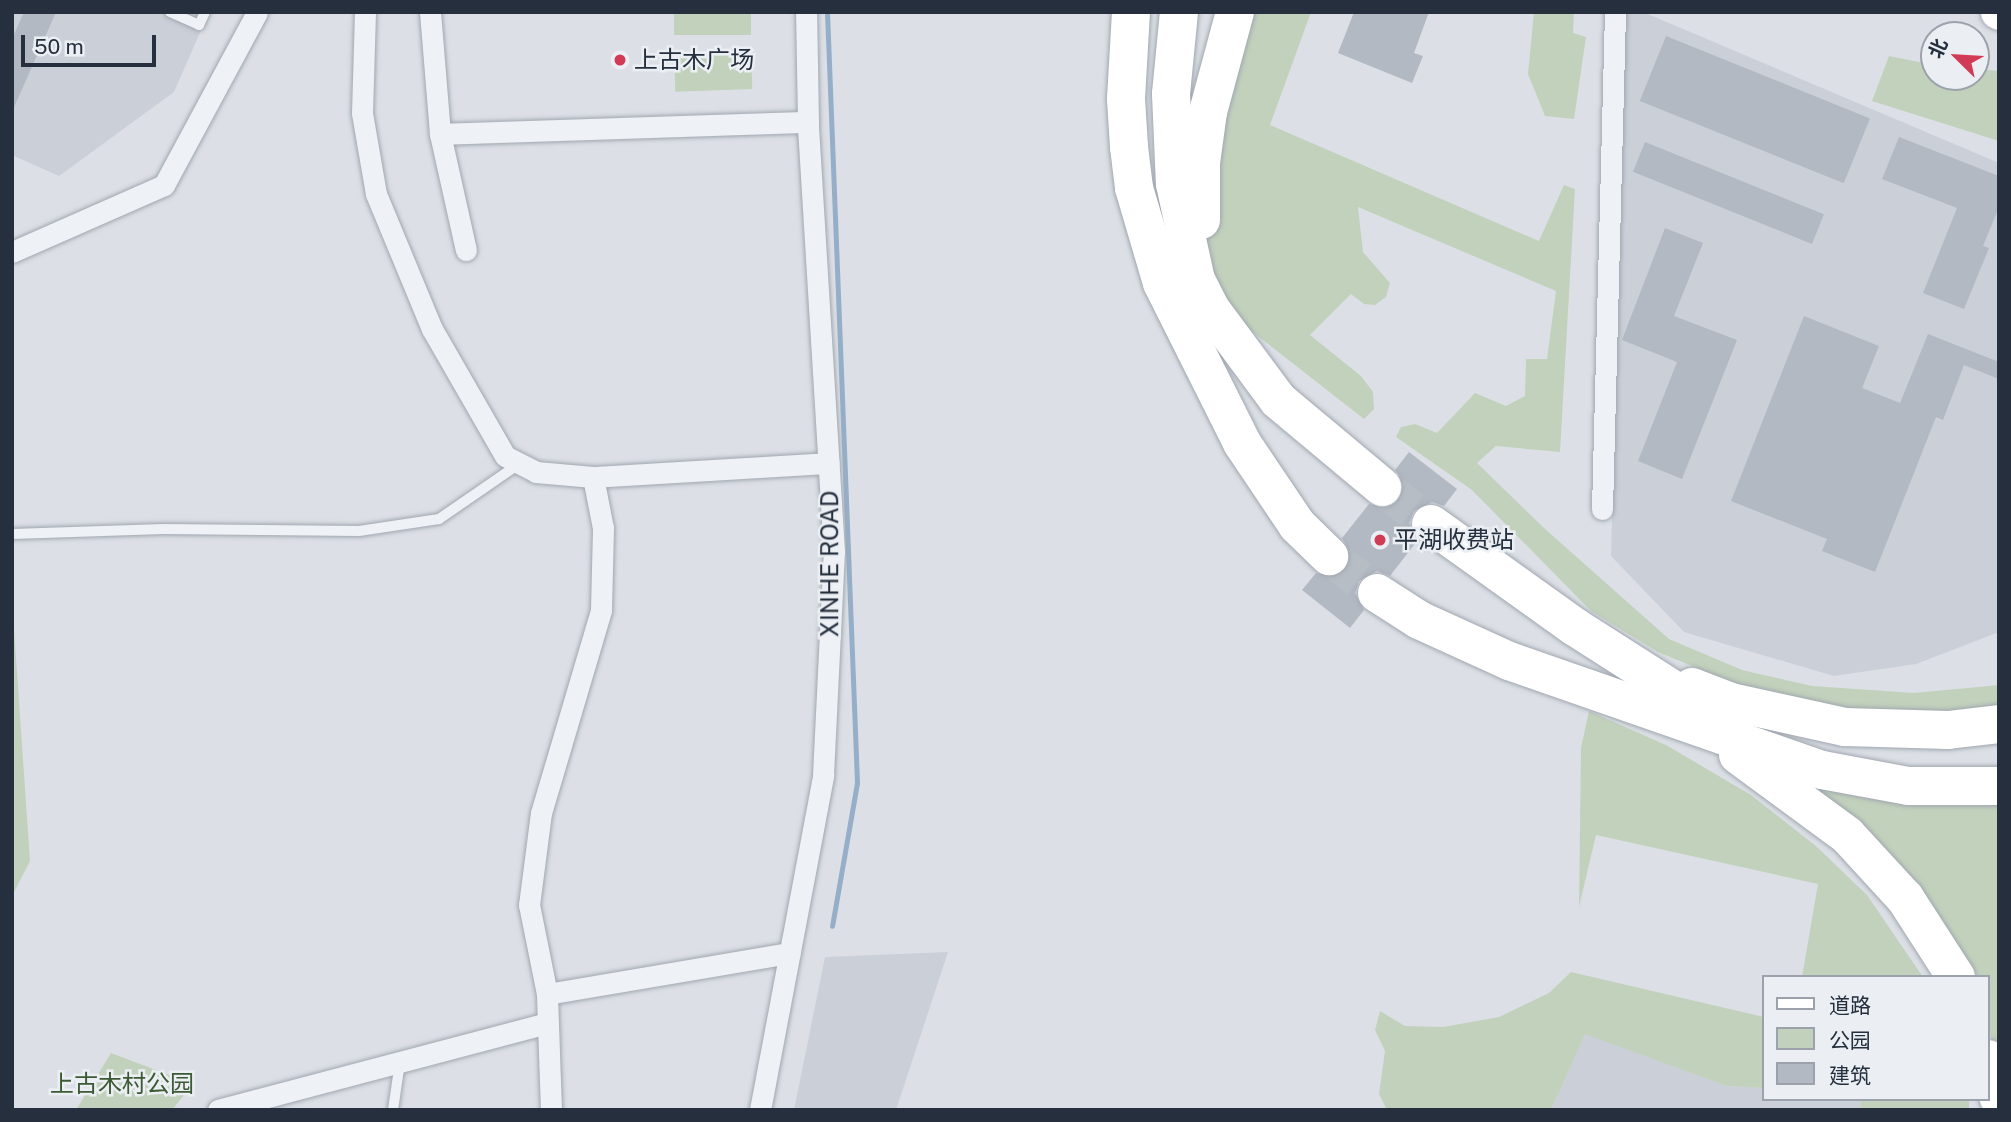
<!DOCTYPE html>
<html>
<head>
<meta charset="utf-8">
<style>
	body { margin:0 }
	#map { position:relative; width:2011px; height:1122px; overflow:hidden; background:#dce0e6; font-family:"Public Sans","Noto Sans SC",sans-serif }
	div>[style] { position:absolute }
	[style*='--x'] { left:calc(var(--x)*1px); top:calc(var(--y)*1px); width:calc(var(--w)*1px); rotate:calc(var(--a)*1deg) }
	.built>* { inset:0; background:#cacfd8 }
	.green>* { inset:0; background:#c2d1bc; transform-origin:0 0 }
	.stream>* { height:5px; margin:-2.5px; padding:0 2.5px; transform-origin:2.5px; border-radius:2.5px; background:#95afc8 }
	.building>* { inset:0; background:#b3b9c3; transform-origin:0 0 }
	.motorway-tunnel>* { height:38px; margin-top:-19px; transform-origin:0; background:repeating-linear-gradient(90deg,#b7bdc4 0 38px,transparent 0 57px) }
	.roads { filter:drop-shadow(0 0 2px #a1a7b0) drop-shadow(0 0 2px #a1a7b0) }
	.service>* { height:10px; margin:-5px; padding:0 5px; transform-origin:5px; border-radius:5px; background:#eef1f5 }
	.minor>* { height:21px; margin:-10.5px; padding:0 10.5px; transform-origin:10.5px; border-radius:10.5px; background:#eef1f5 }
	.primary>* { height:33px; margin:-16.5px; padding:0 16.5px; transform-origin:16.5px; border-radius:16.5px; background:#fff }
	.motorway>* { height:38px; margin:-19px; padding:0 19px; transform-origin:19px; border-radius:19px; background:#fff }
	.dots>* { width:19px; height:19px; translate:-50% -50%; box-sizing:border-box; border:4px solid #ebeff4; border-radius:50% }
	span { translate:-50% -50%; white-space:nowrap; text-align:center; line-height:1.15; -webkit-text-stroke:5px #ebeff4; paint-order:stroke }
	.poi-label { font-size:24px; color:#252f3d }
	.left { translate:0 -50%; text-align:left }
	.street-label { font-size:24px; color:#252f3d }
	.park-label { font-size:24px; color:#3b5932 }
	.frame { position:absolute; inset:0; border:14px solid #252f3d; pointer-events:none }
	.legend { position:absolute; left:1762px; top:975px; width:228px; height:126px; box-sizing:border-box; background:#ebeff4; border:2px solid #9ca2ab; margin:0; padding:9px 12px; list-style:none; font-size:21px; color:#252f3d }
	.legend li { display:flex; align-items:center; gap:14px; height:35px }
	.legend b { width:35px; border:2px solid #9ca2ab }
	.north { position:absolute; left:1920px; top:21px; width:70px; height:70px; box-sizing:border-box; background:#ebeff4; border:2px solid #9ca2ab; border-radius:50%; rotate:294deg; font-size:19px; font-weight:700; line-height:28px; text-align:center; color:#252f3d }
	.north::after { content:''; display:block; margin:auto; width:24px; height:32px; background:#d13b56; clip-path:polygon(50% 0,100% 100%,50% 72%,0 100%) }
	.scale { position:absolute; left:21px; top:35px; width:135px; height:32px; box-sizing:border-box; border:4px solid #252f3d; border-top:0; padding-left:9px; font-size:21px; line-height:24px; white-space:nowrap; color:#252f3d; -webkit-text-stroke:5px #ebeff4; paint-order:stroke }
</style>
</head>
<body>
<div id="map">
	<div class="built">
		<div style="clip-path:polygon(12px 12px,209px 12px,174px 92px,59px 176px,12px 155px)"></div>
		<div style="clip-path:polygon(1625px 12px,1643px 12px,1999px 163px,1999px 632px,1916px 664px,1834px 676px,1684px 632px,1611px 556px)"></div>
		<div style="clip-path:polygon(948px 952px,896px 1110px,794px 1110px,825px 957px)"></div>
		<div style="clip-path:polygon(1585px 1033px,1727px 1086px,1764px 1088px,1764px 1099px,1860px 1099px,1866px 1110px,1551px 1110px)"></div>
	</div>
	<div class="green">
		<div style="left:674px;top:12px;width:77px;height:23px"></div>
		<div style="clip-path:polygon(1230px 12px,1311px 12px,1270px 125px,1539px 241px,1564px 185px,1575px 189px,1560px 452px,1496px 446px,1477px 463px,1544px 528px,1669px 639px,1742px 670px,1812px 686px,1914px 693px,1999px 685px,1999px 709px,1856px 715px,1743px 687px,1658px 652px,1591px 611px,1472px 490px,1396px 437px,1401px 427px,1415px 424px,1437px 433px,1475px 393px,1506px 406px,1525px 396px,1526px 359px,1547px 359px,1556px 291px,1358px 207px,1363px 252px,1390px 283px,1386px 297px,1375px 305px,1364px 304px,1351px 294px,1310px 335px,1361px 376px,1373px 392px,1374px 409px,1364px 419px,1249px 329px,1224px 305px,1197px 233px)"></div>
		<div style="clip-path:polygon(1534px 12px,1574px 12px,1573px 33px,1586px 37px,1574px 119px,1545px 116px,1528px 74px)"></div>
		<div style="left:751px;top:51px;width:38px;height:77px;rotate:88deg"></div>
		<div style="clip-path:polygon(1889px 56px,1934px 65px,1934px 77px,1976px 77px,1976px 69px,1999px 71px,1999px 141px,1872px 101px)"></div>
		<div style="clip-path:polygon(12px 599px,30px 861px,12px 896px)"></div>
		<div style="clip-path:polygon(1589px 711px,1666px 745px,1751px 795px,1816px 846px,1867px 895px,1923px 977px,1802px 977px,1818px 884px,1596px 835px,1579px 907px,1581px 748px)"></div>
		<div style="clip-path:polygon(1801px 784px,1999px 795px,1999px 1059px,1988px 1030px,1988px 977px,1964px 977px)"></div>
		<div style="clip-path:polygon(1571px 972px,1764px 1017px,1764px 1088px,1727px 1086px,1585px 1034px,1551px 1110px,1387px 1110px,1379px 1094px,1385px 1051px,1375px 1030px,1380px 1011px,1405px 1026px,1443px 1027px,1499px 1017px,1549px 993px)"></div>
		<div style="clip-path:polygon(111px 1053px,193px 1084px,172px 1110px,76px 1110px)"></div>
		<div style="left:1861px;top:1099px;width:108px;height:12px"></div>
	</div>
	<div class="stream">
		<div style="--x:827;--y:12;--w:772;--a:87.77"></div>
		<div style="--x:857;--y:783;--w:145;--a:99.9"></div>
	</div>
	<div class="building">
		<div style="clip-path:polygon(24px 12px,56px 12px,12px 112px,12px 39px)"></div>
		<div style="clip-path:polygon(1354px 12px,1429px 12px,1414px 53px,1423px 56px,1412px 83px,1338px 53px)"></div>
		<div style="left:1666px;top:36px;width:220px;height:70px;rotate:22deg"></div>
		<div style="clip-path:polygon(1899px 137px,1999px 176px,1999px 207px,1983px 246px,1989px 248px,1964px 309px,1923px 293px,1957px 208px,1882px 179px)"></div>
		<div style="left:1645px;top:142px;width:193px;height:32px;rotate:22deg"></div>
		<div style="clip-path:polygon(1665px 228px,1703px 243px,1674px 316px,1737px 340px,1682px 479px,1638px 461px,1677px 362px,1622px 340px)"></div>
		<div style="clip-path:polygon(1804px 316px,1879px 346px,1862px 388px,1900px 403px,1928px 334px,1999px 362px,1999px 379px,1964px 365px,1943px 420px,1936px 417px,1875px 572px,1822px 551px,1827px 539px,1731px 501px)"></div>
		<div style="clip-path:polygon(1409px 452px,1457px 489px,1444px 506px,1432px 502px,1414px 511px,1409px 523px,1417px 541px,1390px 576px,1377px 571px,1359px 581px,1355px 593px,1364px 610px,1350px 628px,1302px 590px,1316px 573px,1334px 577px,1345px 571px,1350px 551px,1342px 538px,1369px 504px,1389px 508px,1399px 500px,1403px 480px,1395px 470px)"></div>
	</div>
	<div class="motorway-tunnel">
		<div style="--x:1382;--y:487;--w:61;--a:37.1"></div>
		<div style="--x:1329;--y:556;--w:61;--a:37.6"></div>
	</div>
	<div class="roads">
		<div class="service">
			<div style="--x:170;--y:12;--w:32;--a:24"></div>
			<div style="--x:199;--y:25;--w:14;--a:-65"></div>
			<div style="--x:12;--y:534;--w:152;--a:-1.9"></div>
			<div style="--x:164;--y:529;--w:195;--a:0.6"></div>
			<div style="--x:359;--y:531;--w:81;--a:-8.5"></div>
			<div style="--x:439;--y:519;--w:97;--a:-34.5"></div>
			<div style="--x:393;--y:1110;--w:49;--a:-81.7"></div>
		</div>
		<div class="minor">
			<div style="--x:365;--y:12;--w:101;--a:91.7"></div>
			<div style="--x:362;--y:113;--w:82;--a:80.2"></div>
			<div style="--x:376;--y:194;--w:146;--a:67.5"></div>
			<div style="--x:432;--y:329;--w:146;--a:60.1"></div>
			<div style="--x:505;--y:456;--w:35;--a:27"></div>
			<div style="--x:536;--y:472;--w:57;--a:5"></div>
			<div style="--x:593;--y:477;--w:236;--a:-3.4"></div>
			<div style="--x:430;--y:12;--w:122;--a:85.3"></div>
			<div style="--x:440;--y:134;--w:368;--a:-1.9"></div>
			<div style="--x:440;--y:134;--w:119;--a:77.4"></div>
			<div style="--x:12;--y:252;--w:166;--a:-23.8"></div>
			<div style="--x:164;--y:185;--w:196;--a:-61.7"></div>
			<div style="--x:1602;--y:509;--w:497;--a:-88.5"></div>
			<div style="--x:547;--y:994;--w:246;--a:-9.6"></div>
			<div style="--x:218;--y:1110;--w:341;--a:-14.8"></div>
			<div style="--x:551;--y:1110;--w:116;--a:-92"></div>
			<div style="--x:547;--y:994;--w:91;--a:-101.4"></div>
			<div style="--x:529;--y:905;--w:93;--a:-82.6"></div>
			<div style="--x:541;--y:813;--w:212;--a:-73.5"></div>
			<div style="--x:601;--y:610;--w:82;--a:-88.6"></div>
			<div style="--x:603;--y:528;--w:52;--a:-101.1"></div>
			<div style="--x:760;--y:1110;--w:341;--a:-79.3"></div>
			<div style="--x:823;--y:775;--w:223;--a:-87.2"></div>
			<div style="--x:834;--y:552;--w:431;--a:-93.5"></div>
			<div style="--x:808;--y:122;--w:110;--a:-91"></div>
		</div>
		<div class="primary">
			<div style="--x:1997;--y:12;--w:2;--a:27"></div>
		</div>
		<div class="motorway">
			<div style="--x:1131;--y:12;--w:87;--a:93.3"></div>
			<div style="--x:1126;--y:99;--w:48;--a:86.4"></div>
			<div style="--x:1129;--y:147;--w:41;--a:83"></div>
			<div style="--x:1134;--y:188;--w:99;--a:73.6"></div>
			<div style="--x:1162;--y:283;--w:179;--a:63.4"></div>
			<div style="--x:1242;--y:443;--w:99;--a:56.1"></div>
			<div style="--x:1297;--y:525;--w:45;--a:44.1"></div>
			<div style="--x:1179;--y:12;--w:82;--a:95.6"></div>
			<div style="--x:1171;--y:94;--w:90;--a:87.5"></div>
			<div style="--x:1175;--y:184;--w:98;--a:77.7"></div>
			<div style="--x:1196;--y:280;--w:31;--a:63"></div>
			<div style="--x:1210;--y:308;--w:114;--a:53.5"></div>
			<div style="--x:1278;--y:400;--w:136;--a:39.9"></div>
			<div style="--x:1201;--y:220;--w:57;--a:-90"></div>
			<div style="--x:1201;--y:163;--w:51;--a:-82.2"></div>
			<div style="--x:1208;--y:112;--w:104;--a:-74.9"></div>
			<div style="--x:1431;--y:524;--w:177;--a:35.6"></div>
			<div style="--x:1575;--y:627;--w:132;--a:32.6"></div>
			<div style="--x:1686;--y:698;--w:30;--a:24"></div>
			<div style="--x:1377;--y:593;--w:50;--a:32.7"></div>
			<div style="--x:1419;--y:620;--w:99;--a:24.5"></div>
			<div style="--x:1509;--y:661;--w:331;--a:19.2"></div>
			<div style="--x:1822;--y:770;--w:87;--a:10.5"></div>
			<div style="--x:1908;--y:786;--w:91;--a:0"></div>
			<div style="--x:1692;--y:687;--w:42;--a:21"></div>
			<div style="--x:1731;--y:702;--w:117;--a:12.4"></div>
			<div style="--x:1845;--y:727;--w:103;--a:1.7"></div>
			<div style="--x:1948;--y:730;--w:51;--a:-6.7"></div>
			<div style="--x:1738;--y:755;--w:135;--a:36.3"></div>
			<div style="--x:1847;--y:835;--w:86;--a:47.4"></div>
			<div style="--x:1905;--y:898;--w:94;--a:57.2"></div>
			<div style="--x:1988;--y:1059;--w:41;--a:74.6"></div>
		</div>
	</div>
	<div class="dots">
		<div style="left:620px;top:60px;background:#d13b56"></div>
		<div style="left:1380px;top:540px;background:#d13b56"></div>
	</div>
	<div class="poi-label">
		<span class="left" style="left:634px;top:60px">上古木广场</span>
		<span class="left" style="left:1394px;top:540px">平湖收费站</span>
	</div>
	<div class="street-label">
		<span style="left:830px;top:564px;rotate:-90deg">XINHE ROAD</span>
	</div>
	<div class="park-label">
		<span style="left:122px;top:1084px">上古木村公园</span>
	</div>
	<div class="frame"></div>
	<ul class="legend">
	<li><b style="height:9px;background:#fff"></b>道路</li>
	<li><b style="height:19px;background:#c2d1bc"></b>公园</li>
	<li><b style="height:19px;background:#b3b9c3"></b>建筑</li>
	</ul>
	<div class="north">北</div>
	<div class="scale">50 m</div>
</div>
</body>
</html>
